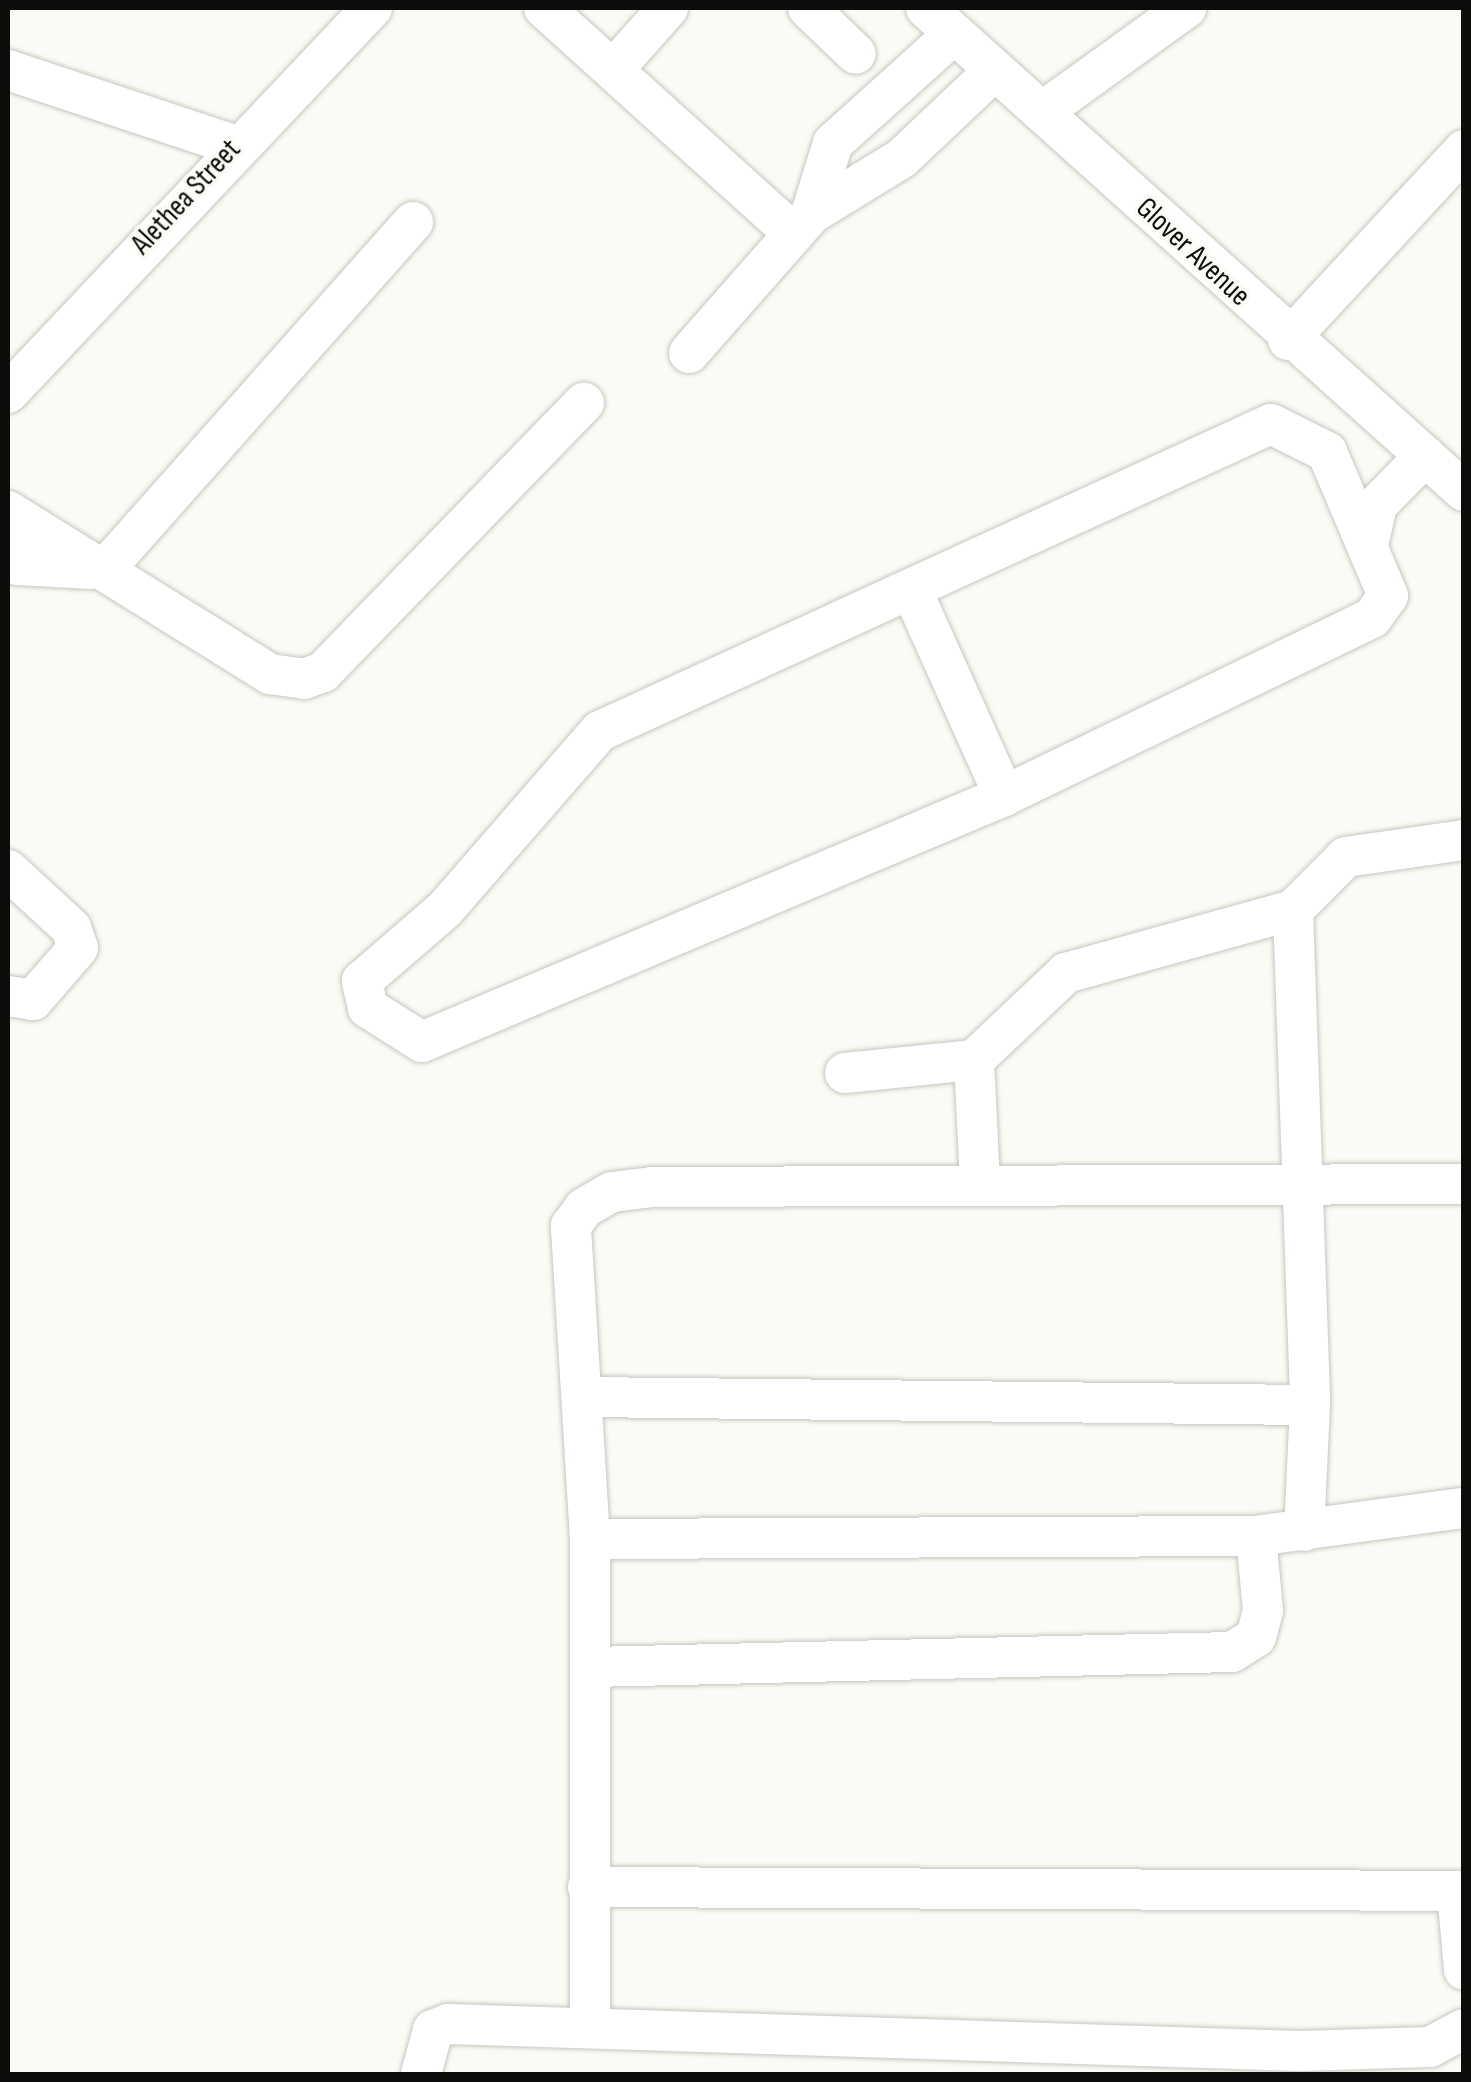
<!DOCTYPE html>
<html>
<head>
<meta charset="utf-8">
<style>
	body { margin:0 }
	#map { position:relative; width:1471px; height:2082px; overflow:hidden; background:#fafbf4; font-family:"Sofia Sans Condensed",sans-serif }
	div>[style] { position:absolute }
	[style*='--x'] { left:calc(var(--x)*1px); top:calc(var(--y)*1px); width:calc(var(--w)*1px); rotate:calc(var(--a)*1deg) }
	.roads { filter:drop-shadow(0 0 2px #c5c7c0) drop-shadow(0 0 2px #c5c7c0) }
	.minor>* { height:40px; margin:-20px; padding:0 20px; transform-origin:20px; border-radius:20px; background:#fff }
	span { translate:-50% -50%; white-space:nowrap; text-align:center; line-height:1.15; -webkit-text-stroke:8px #fafbf4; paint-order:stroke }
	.street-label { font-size:30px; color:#0d0e0b }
	.frame { position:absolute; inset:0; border:10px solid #0d0e0b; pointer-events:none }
</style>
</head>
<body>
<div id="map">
	<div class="roads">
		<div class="minor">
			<div style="--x:544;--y:8;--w:337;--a:42.1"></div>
			<div style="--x:808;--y:8;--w:66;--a:43.8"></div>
			<div style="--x:926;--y:8;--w:723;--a:41.92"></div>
			<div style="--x:8;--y:70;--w:237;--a:18.4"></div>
			<div style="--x:613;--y:70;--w:83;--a:-48.4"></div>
			<div style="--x:1042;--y:112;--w:178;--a:-35.8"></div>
			<div style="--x:811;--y:214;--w:74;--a:-72.8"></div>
			<div style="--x:833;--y:143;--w:163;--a:-42"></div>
			<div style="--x:1288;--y:340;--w:259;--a:-47.2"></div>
			<div style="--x:689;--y:353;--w:185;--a:-48.7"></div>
			<div style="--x:811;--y:214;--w:107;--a:-31.6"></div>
			<div style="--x:902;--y:158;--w:128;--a:-43.4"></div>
			<div style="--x:8;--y:393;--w:530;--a:-46.61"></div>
			<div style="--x:1271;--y:424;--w:63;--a:26.6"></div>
			<div style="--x:1327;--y:452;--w:156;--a:67"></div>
			<div style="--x:1388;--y:596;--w:27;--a:126"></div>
			<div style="--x:1372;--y:618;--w:409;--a:154.2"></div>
			<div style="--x:1004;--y:796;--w:632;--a:157.09"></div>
			<div style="--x:422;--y:1042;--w:64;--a:-147.8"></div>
			<div style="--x:368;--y:1008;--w:28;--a:-103"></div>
			<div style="--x:362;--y:981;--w:110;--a:-40.9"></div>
			<div style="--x:445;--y:909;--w:236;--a:-49"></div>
			<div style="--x:600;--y:731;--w:738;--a:-24.59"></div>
			<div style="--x:8;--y:511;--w:309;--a:31.9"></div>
			<div style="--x:270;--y:674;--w:34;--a:8"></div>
			<div style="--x:304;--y:679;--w:20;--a:-20"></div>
			<div style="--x:323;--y:672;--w:375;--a:-45.9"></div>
			<div style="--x:1368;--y:545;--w:41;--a:-77.3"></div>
			<div style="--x:1377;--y:505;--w:69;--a:-45.6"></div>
			<div style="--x:8;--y:555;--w:14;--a:45"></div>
			<div style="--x:18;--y:565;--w:73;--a:3.1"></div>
			<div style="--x:105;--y:569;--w:464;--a:-48.4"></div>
			<div style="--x:912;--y:591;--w:225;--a:65.8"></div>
			<div style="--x:8;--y:870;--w:86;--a:42.6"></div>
			<div style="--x:71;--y:928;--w:21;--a:71"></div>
			<div style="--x:78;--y:948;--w:69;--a:130.9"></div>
			<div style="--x:33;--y:1000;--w:25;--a:-171"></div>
			<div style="--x:1293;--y:910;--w:495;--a:88"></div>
			<div style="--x:1310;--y:1405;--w:126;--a:92.7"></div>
			<div style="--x:974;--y:1060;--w:124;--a:87.2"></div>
			<div style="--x:845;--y:1073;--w:130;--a:-5.8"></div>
			<div style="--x:974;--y:1060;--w:127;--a:-43.4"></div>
			<div style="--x:1066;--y:973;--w:236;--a:-15.5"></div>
			<div style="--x:1293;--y:910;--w:75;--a:-45"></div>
			<div style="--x:1346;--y:857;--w:119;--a:-8.2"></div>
			<div style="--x:582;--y:1397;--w:728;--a:0.63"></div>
			<div style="--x:590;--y:1539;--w:666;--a:-0.26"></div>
			<div style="--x:1256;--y:1536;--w:210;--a:-7.7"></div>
			<div style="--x:591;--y:1667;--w:641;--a:-1.34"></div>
			<div style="--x:1232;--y:1652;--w:28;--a:-32"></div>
			<div style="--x:1256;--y:1637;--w:27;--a:-75"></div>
			<div style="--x:1263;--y:1611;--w:75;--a:-95.3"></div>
			<div style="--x:588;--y:1887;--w:869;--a:0.26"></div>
			<div style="--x:1457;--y:1891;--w:79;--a:84.9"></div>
			<div style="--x:590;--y:2025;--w:486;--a:-90"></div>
			<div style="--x:590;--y:1539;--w:314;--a:-93.5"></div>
			<div style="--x:571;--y:1226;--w:22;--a:-54"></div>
			<div style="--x:584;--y:1208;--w:32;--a:-30"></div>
			<div style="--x:612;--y:1192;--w:39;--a:-7"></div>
			<div style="--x:651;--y:1187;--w:813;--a:-0.21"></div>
			<div style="--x:421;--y:2074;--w:46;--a:-74.7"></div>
			<div style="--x:433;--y:2030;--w:16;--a:-22"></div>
			<div style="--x:448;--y:2024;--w:852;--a:1.82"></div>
			<div style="--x:1300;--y:2051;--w:130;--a:-1.8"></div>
			<div style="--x:1430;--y:2047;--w:38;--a:-28"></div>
		</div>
	</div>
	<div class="street-label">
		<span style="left:186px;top:197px;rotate:-47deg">Alethea Street</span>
		<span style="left:1193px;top:252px;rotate:43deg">Glover Avenue</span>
	</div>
	<div class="frame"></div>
</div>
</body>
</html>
